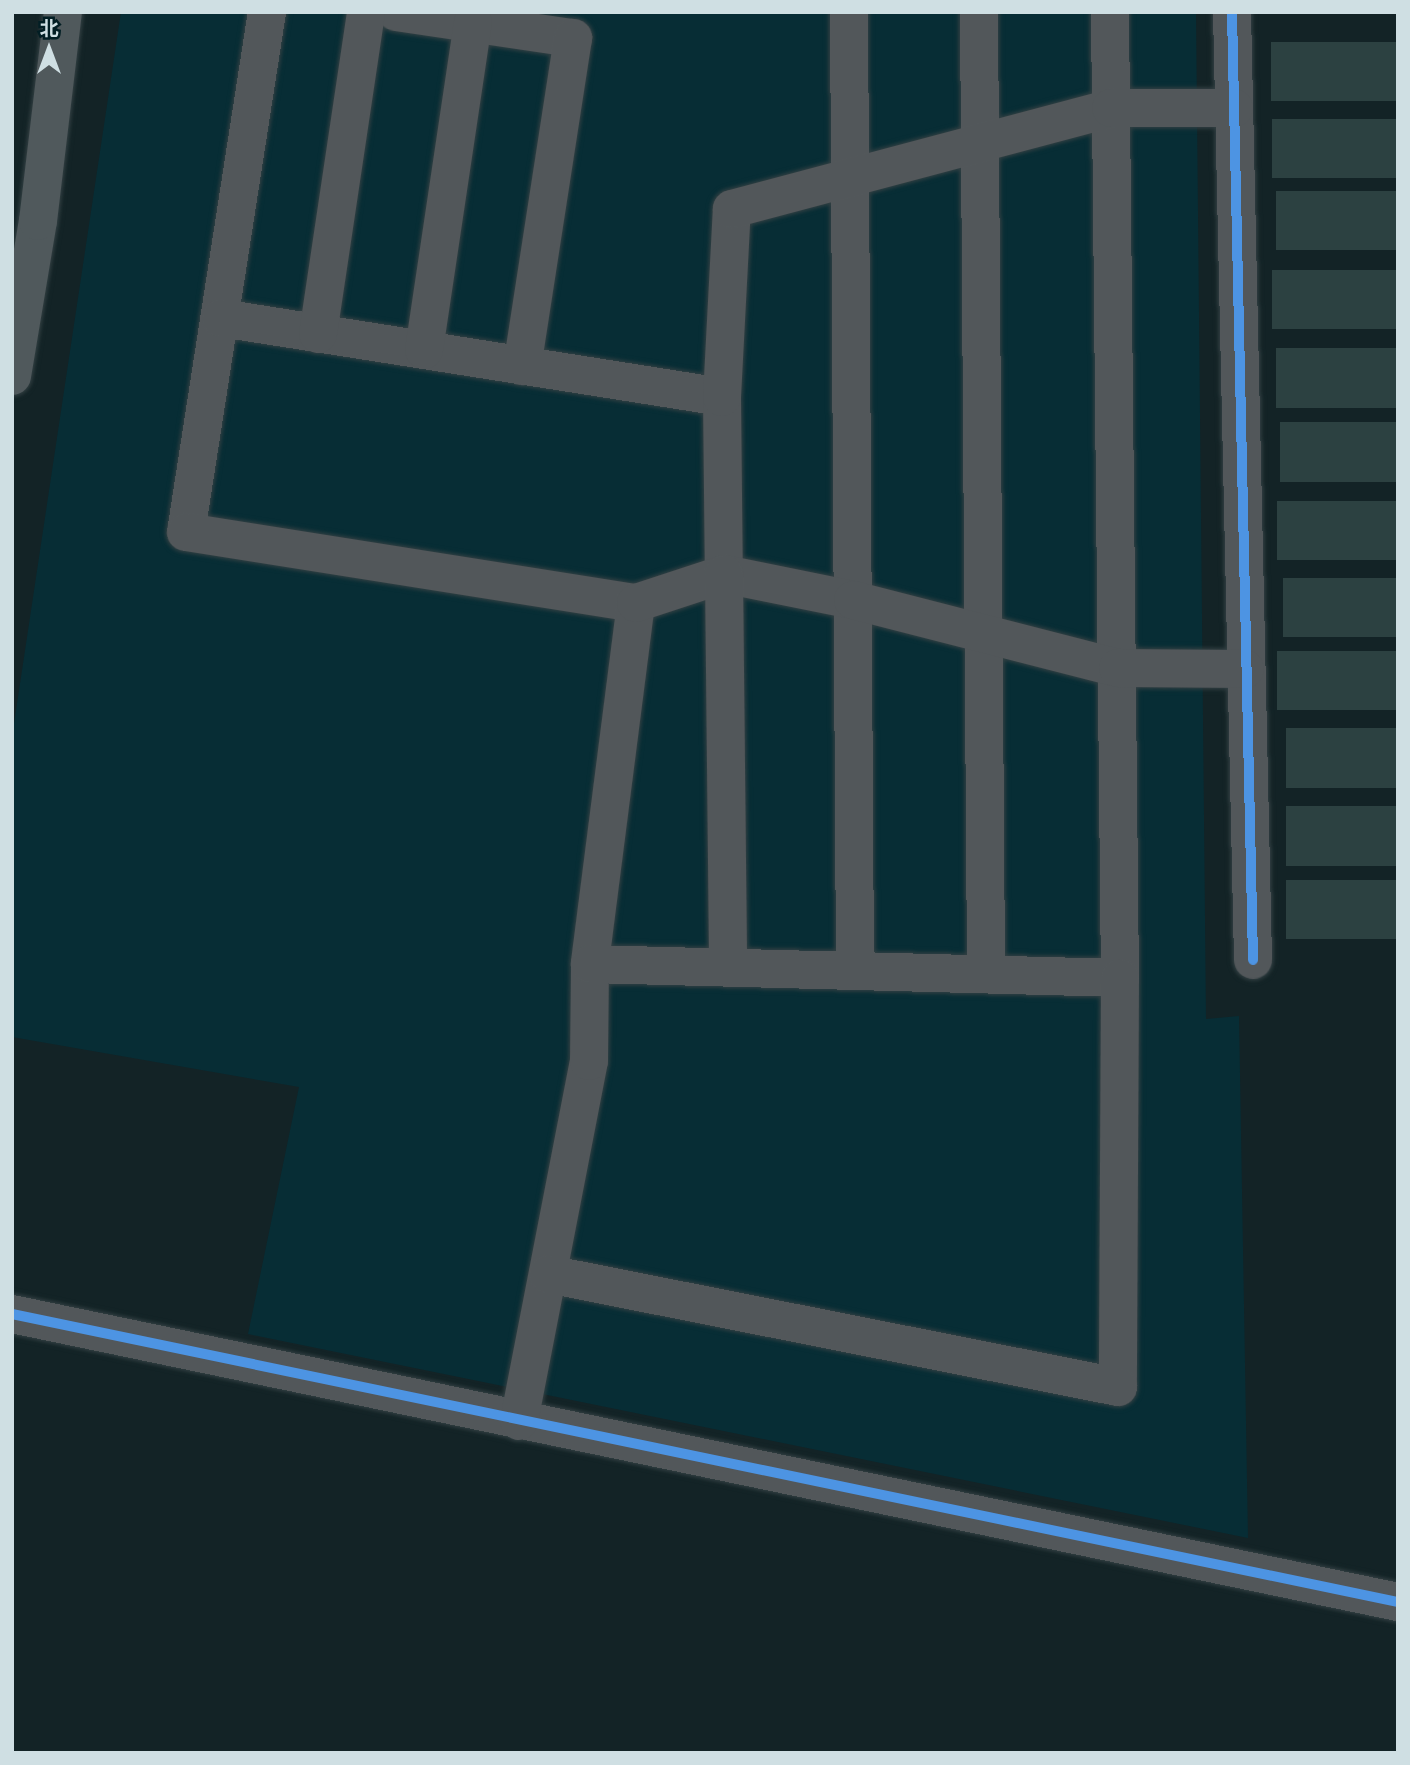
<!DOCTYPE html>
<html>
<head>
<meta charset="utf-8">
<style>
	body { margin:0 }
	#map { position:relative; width:1410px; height:1765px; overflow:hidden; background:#132326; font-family:"Golos Text","Noto Sans SC",sans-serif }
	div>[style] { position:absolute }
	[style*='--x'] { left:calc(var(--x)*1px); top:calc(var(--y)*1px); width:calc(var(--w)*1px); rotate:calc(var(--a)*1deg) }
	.built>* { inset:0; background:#072d35 }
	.building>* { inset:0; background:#2c4141; transform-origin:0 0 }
	.roads { filter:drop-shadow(0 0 2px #334043) drop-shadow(0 0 2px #334043) }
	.minor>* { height:38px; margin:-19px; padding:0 19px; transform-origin:19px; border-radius:19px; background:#52575a }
	.major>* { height:38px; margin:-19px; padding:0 19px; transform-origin:19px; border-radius:19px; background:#50595c }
	.cycleway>* { height:10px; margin:-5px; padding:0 5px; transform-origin:5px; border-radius:5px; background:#4d94e3 }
	span { translate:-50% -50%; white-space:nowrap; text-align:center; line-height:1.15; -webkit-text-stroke:6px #021e24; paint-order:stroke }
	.frame { position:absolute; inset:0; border:14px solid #cfdfe3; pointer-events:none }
	.north { position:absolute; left:14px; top:14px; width:70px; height:70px; -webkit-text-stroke:5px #021e24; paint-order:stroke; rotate:0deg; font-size:19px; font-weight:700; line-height:28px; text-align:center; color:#cfdfe3 }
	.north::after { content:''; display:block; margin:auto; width:24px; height:32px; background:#cfdfe3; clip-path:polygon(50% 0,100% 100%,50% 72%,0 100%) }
</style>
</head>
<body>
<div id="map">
	<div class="built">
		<div style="clip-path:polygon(121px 12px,1196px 12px,1206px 1019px,1239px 1016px,1248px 1538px,248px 1334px,299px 1087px,12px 1037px,12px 737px)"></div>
	</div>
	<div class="building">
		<div style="left:1271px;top:42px;width:127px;height:59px"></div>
		<div style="left:1272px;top:119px;width:126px;height:59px"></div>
		<div style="left:1276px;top:191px;width:122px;height:59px"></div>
		<div style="left:1272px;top:270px;width:126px;height:59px"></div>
		<div style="left:1276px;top:348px;width:122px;height:60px"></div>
		<div style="left:1280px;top:422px;width:118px;height:60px"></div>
		<div style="left:1277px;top:501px;width:121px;height:59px"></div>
		<div style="left:1283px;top:578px;width:115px;height:59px"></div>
		<div style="left:1277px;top:651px;width:121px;height:59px"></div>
		<div style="left:1286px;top:728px;width:112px;height:60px"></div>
		<div style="left:1286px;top:806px;width:112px;height:60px"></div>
		<div style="left:1286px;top:880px;width:112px;height:59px"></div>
	</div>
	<div class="roads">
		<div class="minor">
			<div style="--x:267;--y:12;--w:526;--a:98.85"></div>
			<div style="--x:186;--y:532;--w:456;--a:9"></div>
			<div style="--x:636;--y:603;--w:364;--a:97.3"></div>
			<div style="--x:396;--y:12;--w:179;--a:8.4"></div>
			<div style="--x:573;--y:38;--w:332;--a:98.8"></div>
			<div style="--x:849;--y:12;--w:959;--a:89.64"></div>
			<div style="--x:979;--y:12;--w:962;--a:89.58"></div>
			<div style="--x:1110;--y:12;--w:966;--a:89.41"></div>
			<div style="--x:1232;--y:12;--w:948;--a:88.73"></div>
			<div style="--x:221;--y:318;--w:507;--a:8.96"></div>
			<div style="--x:722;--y:397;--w:177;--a:89.4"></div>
			<div style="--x:724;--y:574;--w:132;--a:11.4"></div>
			<div style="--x:853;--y:600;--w:274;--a:14.4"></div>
			<div style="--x:1118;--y:668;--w:127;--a:0.5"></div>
			<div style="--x:318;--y:334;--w:326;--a:-81.5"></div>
			<div style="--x:424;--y:350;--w:331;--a:-81.5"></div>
			<div style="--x:722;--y:397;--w:188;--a:-87"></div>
			<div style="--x:732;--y:209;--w:392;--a:-14.9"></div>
			<div style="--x:1111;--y:108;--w:123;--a:0"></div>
			<div style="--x:636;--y:603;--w:93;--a:-18.2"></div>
			<div style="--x:724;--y:574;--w:393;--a:89.4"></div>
			<div style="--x:12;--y:1314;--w:1416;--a:11.74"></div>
			<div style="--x:519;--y:1421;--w:367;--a:-79"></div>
			<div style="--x:589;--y:1061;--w:97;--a:-89.4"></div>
			<div style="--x:590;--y:964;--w:530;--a:1.51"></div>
			<div style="--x:1120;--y:978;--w:409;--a:90.3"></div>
			<div style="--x:1118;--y:1387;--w:581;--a:-168.79"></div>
		</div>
		<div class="major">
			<div style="--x:12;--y:376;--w:157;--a:-80.5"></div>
			<div style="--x:38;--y:221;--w:210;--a:-83.2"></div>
		</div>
	</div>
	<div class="cycleway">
		<div style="--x:1232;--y:12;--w:948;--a:88.73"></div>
		<div style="--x:12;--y:1314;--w:1416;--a:11.74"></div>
	</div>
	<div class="frame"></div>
	<div class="north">北</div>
</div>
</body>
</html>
